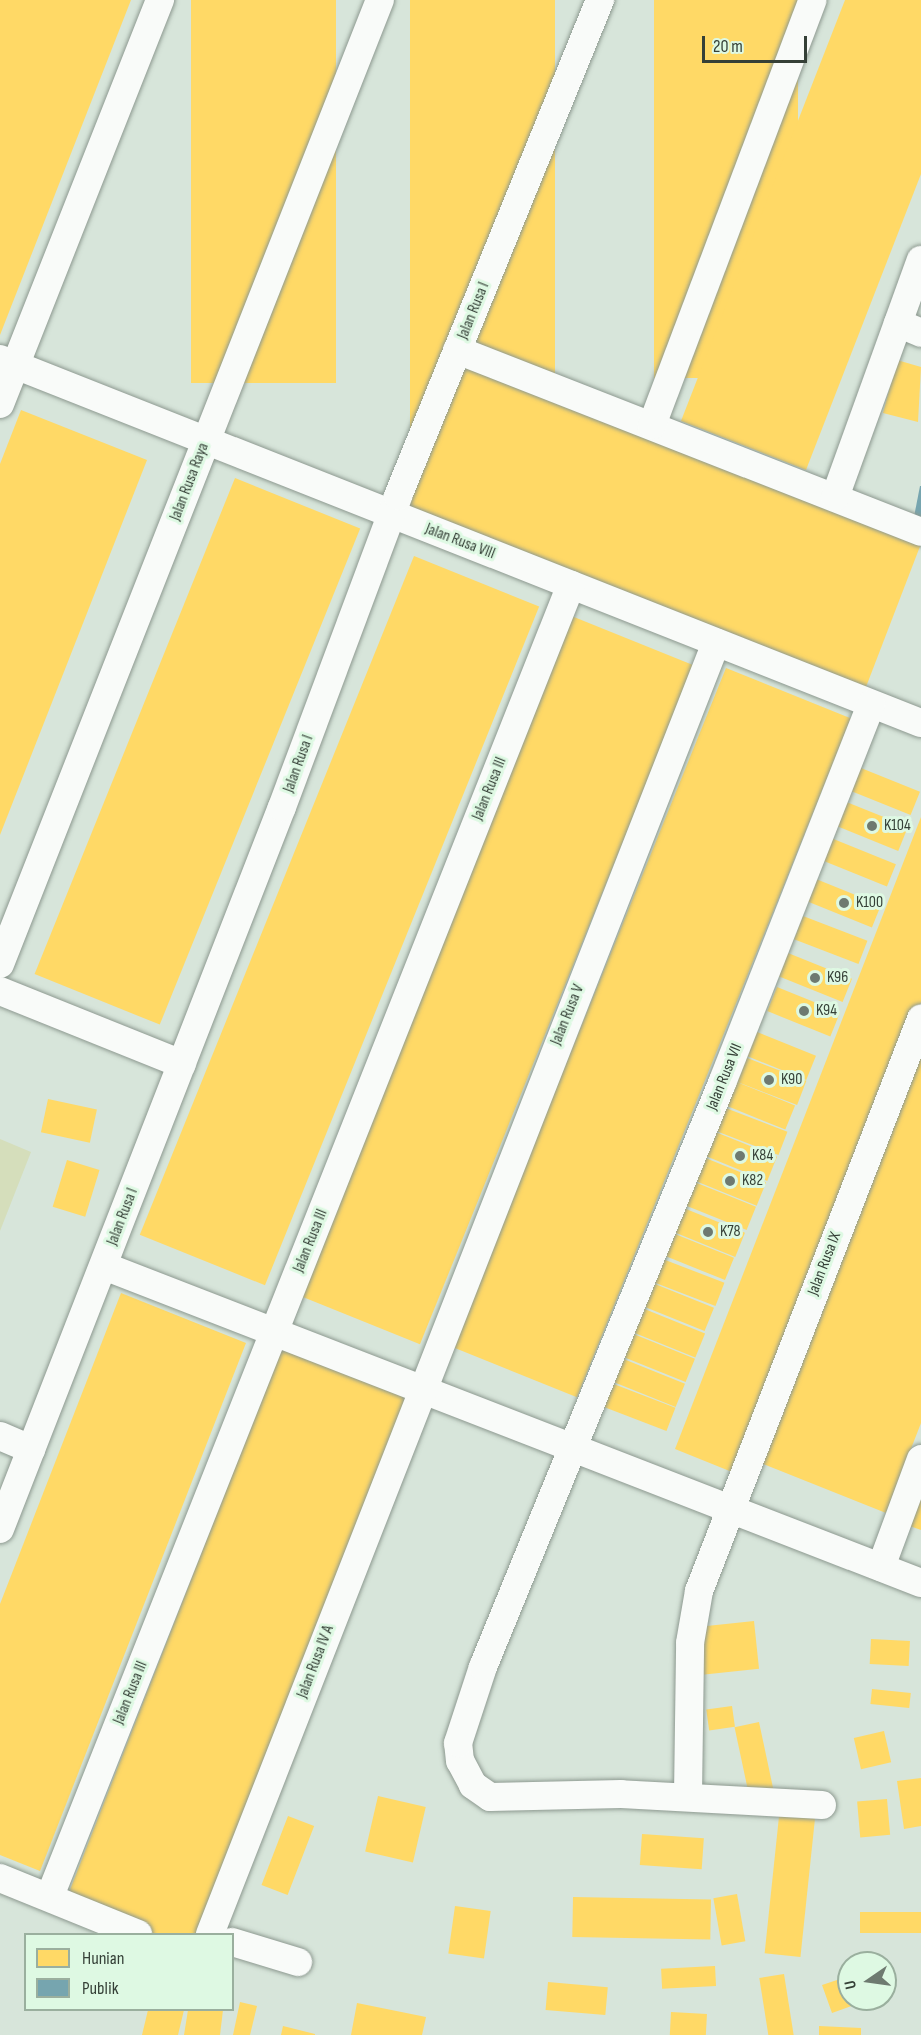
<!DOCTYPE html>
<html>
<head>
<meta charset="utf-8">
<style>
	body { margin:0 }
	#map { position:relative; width:921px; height:2035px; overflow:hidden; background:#d7e5da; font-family:"Sofia Sans Condensed",sans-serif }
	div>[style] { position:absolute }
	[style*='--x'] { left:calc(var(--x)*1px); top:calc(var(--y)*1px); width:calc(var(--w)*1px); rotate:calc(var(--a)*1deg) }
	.green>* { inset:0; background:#d5debb }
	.homes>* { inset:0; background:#ffd966; transform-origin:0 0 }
	.public>* { inset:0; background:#76a5af }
	.roads { filter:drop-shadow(0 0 2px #8d9990) drop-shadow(0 0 2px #8d9990) }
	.street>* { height:28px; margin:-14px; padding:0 14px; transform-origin:14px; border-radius:14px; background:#f9fbf9 }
	.dots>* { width:16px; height:16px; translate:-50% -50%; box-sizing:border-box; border:3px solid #def9e3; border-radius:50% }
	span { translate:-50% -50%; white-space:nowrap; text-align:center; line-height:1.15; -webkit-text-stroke:6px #def9e3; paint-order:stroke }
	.street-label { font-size:16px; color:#354037 }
	.poi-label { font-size:16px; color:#354037 }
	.left { translate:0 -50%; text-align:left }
	.legend { position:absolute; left:24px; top:1933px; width:210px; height:78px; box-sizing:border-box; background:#def9e3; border:2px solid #9aaf9e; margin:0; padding:8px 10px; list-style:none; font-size:18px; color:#354037 }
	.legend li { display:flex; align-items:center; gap:12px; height:30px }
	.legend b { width:30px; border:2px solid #9aaf9e }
	.north { position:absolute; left:837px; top:1951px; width:60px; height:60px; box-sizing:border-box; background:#def9e3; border:2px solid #9aaf9e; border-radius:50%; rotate:257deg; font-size:16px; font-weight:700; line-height:24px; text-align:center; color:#354037 }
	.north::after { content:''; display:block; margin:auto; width:21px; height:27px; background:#6e7a70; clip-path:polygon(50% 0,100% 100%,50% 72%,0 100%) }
	.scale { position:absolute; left:702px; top:36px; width:105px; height:27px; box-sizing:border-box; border:3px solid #354037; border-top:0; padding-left:8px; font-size:18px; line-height:21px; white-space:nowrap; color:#354037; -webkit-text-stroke:4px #def9e3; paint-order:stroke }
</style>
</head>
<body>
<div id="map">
	<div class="green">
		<div style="clip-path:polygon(0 1139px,31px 1152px,0 1231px)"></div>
	</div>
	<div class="homes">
		<div style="clip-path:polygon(0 0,131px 0,0 335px)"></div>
		<div style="left:191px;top:0;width:145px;height:383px"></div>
		<div style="left:410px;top:0;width:145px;height:474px"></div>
		<div style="left:654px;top:0;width:144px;height:378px"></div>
		<div style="clip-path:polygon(845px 0,921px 0,921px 174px,806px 470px,681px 421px)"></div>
		<div style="clip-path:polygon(897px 360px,921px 367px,918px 422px,883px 413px)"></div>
		<div style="left:458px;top:363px;width:497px;height:160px;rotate:21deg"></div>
		<div style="clip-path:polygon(21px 410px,147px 460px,0 835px,0 464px)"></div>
		<div style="left:235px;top:478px;width:135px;height:535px;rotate:22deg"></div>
		<div style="left:414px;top:556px;width:135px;height:732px;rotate:22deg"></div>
		<div style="left:569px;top:615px;width:135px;height:732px;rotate:22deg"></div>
		<div style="left:726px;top:668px;width:135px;height:732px;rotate:22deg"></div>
		<div style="left:856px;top:766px;width:69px;height:25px;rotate:22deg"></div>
		<div style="left:844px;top:801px;width:69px;height:26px;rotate:22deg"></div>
		<div style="clip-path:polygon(921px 817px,921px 1002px,737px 1474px,675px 1449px)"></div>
		<div style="left:831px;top:838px;width:70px;height:24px;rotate:22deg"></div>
		<div style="left:816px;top:879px;width:70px;height:24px;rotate:22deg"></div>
		<div style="left:803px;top:916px;width:69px;height:25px;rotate:21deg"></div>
		<div style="left:788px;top:953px;width:69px;height:25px;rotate:22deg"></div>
		<div style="left:777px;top:987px;width:68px;height:26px;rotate:22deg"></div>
		<div style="left:752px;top:1030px;width:69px;height:26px;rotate:22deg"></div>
		<div style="clip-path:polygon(921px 1054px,921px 1423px,886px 1513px,761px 1463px)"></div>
		<div style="left:742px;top:1056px;width:69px;height:26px;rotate:21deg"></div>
		<div style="left:732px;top:1080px;width:68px;height:26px;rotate:22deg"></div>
		<div style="left:48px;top:1099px;width:50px;height:34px;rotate:12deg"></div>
		<div style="left:723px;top:1107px;width:69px;height:25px;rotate:21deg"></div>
		<div style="left:713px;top:1131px;width:69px;height:26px;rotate:22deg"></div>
		<div style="left:703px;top:1157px;width:68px;height:25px;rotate:22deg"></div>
		<div style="left:67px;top:1160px;width:34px;height:49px;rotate:17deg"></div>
		<div style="left:692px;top:1181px;width:69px;height:25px;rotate:22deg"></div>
		<div style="left:681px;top:1207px;width:69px;height:26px;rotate:22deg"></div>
		<div style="left:670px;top:1232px;width:69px;height:24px;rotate:22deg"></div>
		<div style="left:660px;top:1258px;width:69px;height:25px;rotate:21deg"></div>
		<div style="left:650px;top:1282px;width:69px;height:25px;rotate:22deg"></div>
		<div style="clip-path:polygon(121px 1293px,246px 1343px,40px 1871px,0 1855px,0 1604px)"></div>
		<div style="left:642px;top:1308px;width:68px;height:26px;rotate:22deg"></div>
		<div style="left:631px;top:1333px;width:69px;height:25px;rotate:22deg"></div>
		<div style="clip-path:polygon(283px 1344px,408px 1393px,197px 1934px,155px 1934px,66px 1900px)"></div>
		<div style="left:621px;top:1358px;width:69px;height:25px;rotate:22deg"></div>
		<div style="left:611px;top:1383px;width:69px;height:25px;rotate:21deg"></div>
		<div style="clip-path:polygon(921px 1481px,921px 1530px,904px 1524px)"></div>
		<div style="left:754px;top:1621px;width:48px;height:57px;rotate:84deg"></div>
		<div style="left:871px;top:1639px;width:39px;height:25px;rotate:3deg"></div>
		<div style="left:872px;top:1689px;width:39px;height:15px;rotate:6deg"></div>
		<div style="left:732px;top:1706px;width:21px;height:26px;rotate:82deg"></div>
		<div style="left:759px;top:1722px;width:69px;height:25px;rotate:78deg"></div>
		<div style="left:884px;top:1731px;width:32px;height:31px;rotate:77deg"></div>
		<div style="clip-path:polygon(921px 1778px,921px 1826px,904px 1829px,897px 1781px)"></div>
		<div style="left:378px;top:1796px;width:49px;height:57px;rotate:13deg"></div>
		<div style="left:887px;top:1799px;width:36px;height:30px;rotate:85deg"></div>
		<div style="left:780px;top:1807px;width:36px;height:147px;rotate:6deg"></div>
		<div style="left:288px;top:1816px;width:28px;height:74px;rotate:21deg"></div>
		<div style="left:642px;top:1834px;width:62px;height:31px;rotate:4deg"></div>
		<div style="left:737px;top:1894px;width:48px;height:24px;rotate:80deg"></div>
		<div style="left:573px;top:1897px;width:138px;height:40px;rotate:1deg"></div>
		<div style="left:455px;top:1906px;width:36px;height:48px;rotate:8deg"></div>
		<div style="left:921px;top:1912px;width:21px;height:61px;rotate:90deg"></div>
		<div style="left:715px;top:1966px;width:20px;height:54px;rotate:87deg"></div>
		<div style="left:784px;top:1974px;width:62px;height:25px;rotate:81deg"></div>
		<div style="clip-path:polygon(849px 1976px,849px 1999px,871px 1999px,832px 2013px,822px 1985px)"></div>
		<div style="left:548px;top:1982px;width:60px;height:28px;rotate:5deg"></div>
		<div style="clip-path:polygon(240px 2002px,257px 2006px,250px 2035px,233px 2035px)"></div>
		<div style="clip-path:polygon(357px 2003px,426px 2017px,422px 2035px,351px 2035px)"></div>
		<div style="clip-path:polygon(148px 2010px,184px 2010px,178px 2035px,142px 2035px)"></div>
		<div style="clip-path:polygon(188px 2010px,223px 2010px,220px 2035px,184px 2035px)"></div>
		<div style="left:671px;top:2012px;width:36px;height:23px;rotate:3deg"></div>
		<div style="clip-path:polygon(283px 2026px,315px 2034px,315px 2035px,281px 2035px)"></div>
		<div style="clip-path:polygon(819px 2026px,861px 2028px,861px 2035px,819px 2035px)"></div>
	</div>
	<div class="public">
		<div style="clip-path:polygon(920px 486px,921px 486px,921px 524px,913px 522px)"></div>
	</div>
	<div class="roads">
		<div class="street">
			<div style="--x:898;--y:323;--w:25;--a:23"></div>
			<div style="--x:457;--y:350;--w:498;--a:21.4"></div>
			<div style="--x:0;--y:359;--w:990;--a:21.57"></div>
			<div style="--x:0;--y:404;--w:435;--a:-68.4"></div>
			<div style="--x:652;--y:425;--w:454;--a:-69.3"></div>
			<div style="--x:835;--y:497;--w:252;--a:-70.1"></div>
			<div style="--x:0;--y:964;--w:1036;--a:-68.49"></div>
			<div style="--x:0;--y:991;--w:196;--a:21.9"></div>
			<div style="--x:104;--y:1266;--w:876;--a:21.21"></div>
			<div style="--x:0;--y:1436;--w:34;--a:23"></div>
			<div style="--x:0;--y:1529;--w:775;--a:-68.67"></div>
			<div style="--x:282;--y:807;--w:332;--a:-69.5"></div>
			<div style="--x:398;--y:496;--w:536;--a:-67.84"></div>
			<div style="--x:881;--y:1567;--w:115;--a:-69.7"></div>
			<div style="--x:688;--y:1795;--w:152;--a:-89.2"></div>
			<div style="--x:690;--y:1643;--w:53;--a:-80.2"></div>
			<div style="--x:699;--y:1591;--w:614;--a:-68.79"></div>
			<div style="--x:822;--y:1805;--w:201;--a:-176.9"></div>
			<div style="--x:621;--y:1794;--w:131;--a:178.7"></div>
			<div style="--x:490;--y:1797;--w:21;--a:-145"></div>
			<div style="--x:473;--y:1785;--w:27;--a:-118"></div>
			<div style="--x:460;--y:1761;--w:18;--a:-96"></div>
			<div style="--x:458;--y:1743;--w:80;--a:-71.8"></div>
			<div style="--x:483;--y:1667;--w:631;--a:-67.74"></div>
			<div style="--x:722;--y:1083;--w:407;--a:-68.5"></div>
			<div style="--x:0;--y:1878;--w:149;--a:22.1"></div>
			<div style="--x:50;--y:1896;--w:1411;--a:-68.33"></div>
			<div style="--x:210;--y:1934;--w:1387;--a:-68.6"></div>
			<div style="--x:232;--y:1942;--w:69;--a:16.9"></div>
		</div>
	</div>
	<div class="dots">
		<div style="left:872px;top:826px;background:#6e7a70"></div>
		<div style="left:844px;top:903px;background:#6e7a70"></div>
		<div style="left:815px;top:978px;background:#6e7a70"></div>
		<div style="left:804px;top:1011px;background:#6e7a70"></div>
		<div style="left:769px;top:1080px;background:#6e7a70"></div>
		<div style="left:740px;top:1156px;background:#6e7a70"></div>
		<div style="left:730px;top:1181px;background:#6e7a70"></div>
		<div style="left:708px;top:1232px;background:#6e7a70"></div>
	</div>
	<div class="street-label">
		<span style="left:474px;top:311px;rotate:-68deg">Jalan Rusa I</span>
		<span style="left:190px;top:482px;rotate:-69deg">Jalan Rusa Raya</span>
		<span style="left:460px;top:542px;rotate:21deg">Jalan Rusa VIII</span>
		<span style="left:299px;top:764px;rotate:-70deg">Jalan Rusa I</span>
		<span style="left:490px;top:789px;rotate:-68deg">Jalan Rusa III</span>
		<span style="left:568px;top:1015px;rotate:-68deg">Jalan Rusa V</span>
		<span style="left:725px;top:1077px;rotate:-68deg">Jalan Rusa VII</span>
		<span style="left:123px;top:1217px;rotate:-69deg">Jalan Rusa I</span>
		<span style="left:311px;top:1241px;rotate:-68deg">Jalan Rusa III</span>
		<span style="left:825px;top:1264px;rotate:-69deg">Jalan Rusa IX</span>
		<span style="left:316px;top:1662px;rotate:-69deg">Jalan Rusa IV A</span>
		<span style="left:131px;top:1693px;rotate:-68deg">Jalan Rusa III</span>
	</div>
	<div class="poi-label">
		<span class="left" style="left:884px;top:826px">K104</span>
		<span class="left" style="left:856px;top:903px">K100</span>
		<span class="left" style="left:827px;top:978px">K96</span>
		<span class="left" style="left:816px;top:1011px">K94</span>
		<span class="left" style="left:781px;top:1080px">K90</span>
		<span class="left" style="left:752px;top:1156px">K84</span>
		<span class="left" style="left:742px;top:1181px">K82</span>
		<span class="left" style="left:720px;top:1232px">K78</span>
	</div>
	<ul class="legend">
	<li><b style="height:16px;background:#ffd966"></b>Hunian</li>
	<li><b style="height:16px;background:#76a5af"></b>Publik</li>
	</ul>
	<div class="north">U</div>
	<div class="scale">20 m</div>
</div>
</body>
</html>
